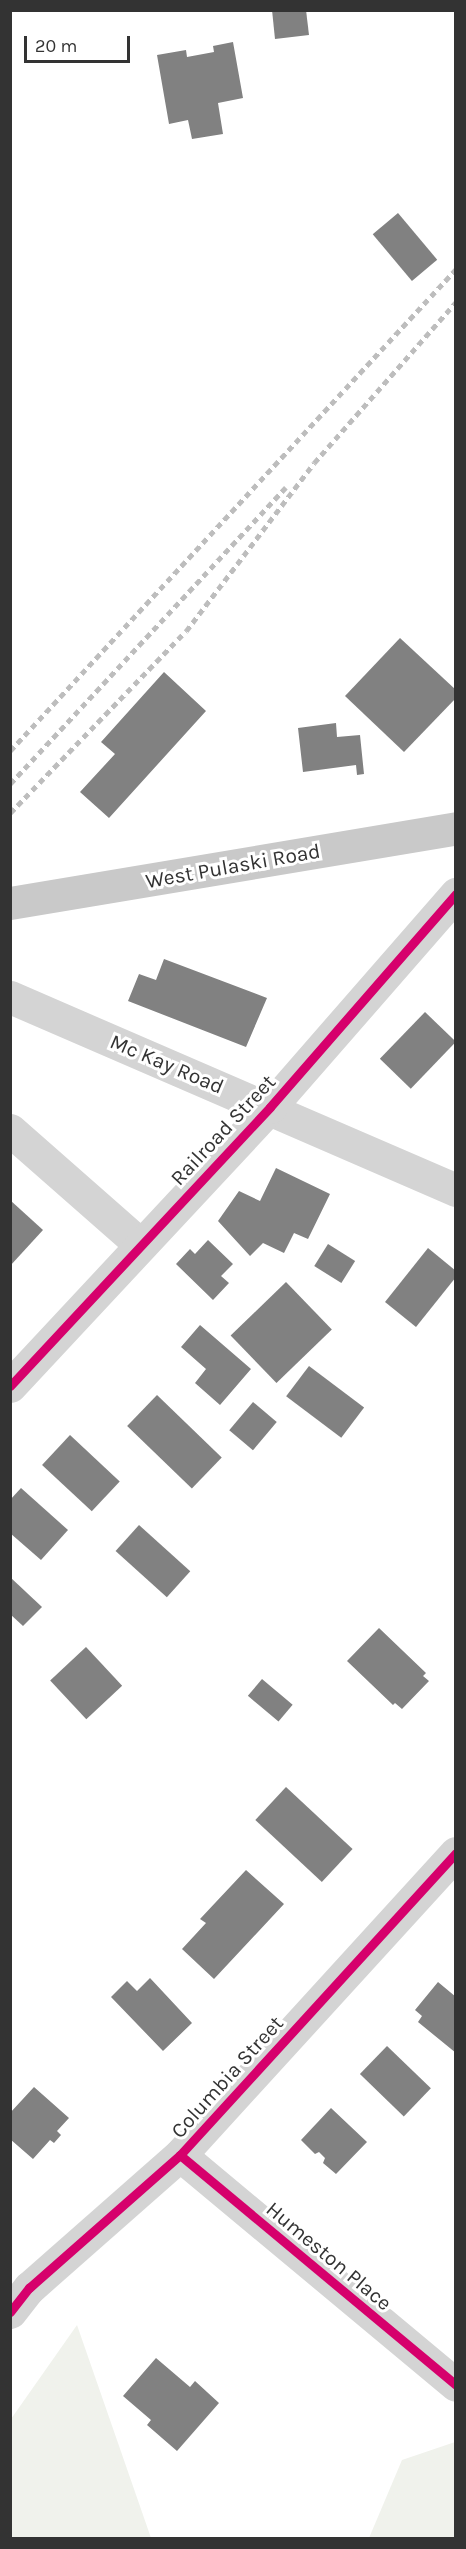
<!DOCTYPE html>
<html>
<head>
<meta charset="utf-8">
<style>
	body { margin:0 }
	#map { position:relative; width:466px; height:2549px; overflow:hidden; background:#fff; font-family:Karla,sans-serif }
	div>[style] { position:absolute }
	[style*='--x'] { left:calc(var(--x)*1px); top:calc(var(--y)*1px); width:calc(var(--w)*1px); rotate:calc(var(--a)*1deg) }
	.green>* { inset:0; background:#f0f2ec }
	.building>* { inset:0; background:#818181; transform-origin:0 0 }
	.minor>* { height:33px; margin:-16.5px; padding:0 16.5px; transform-origin:16.5px; border-radius:16.5px; background:#d4d4d4 }
	.major>* { height:33px; margin:-16.5px; padding:0 16.5px; transform-origin:16.5px; border-radius:16.5px; background:#c9c9c9 }
	.rail>* { height:4.5px; margin-top:-2.25px; transform-origin:0; background:repeating-linear-gradient(90deg,#bdbdbd 0 6px,transparent 0 10.5px) }
	.cycleway>* { height:9px; margin:-4.5px; padding:0 4.5px; transform-origin:4.5px; border-radius:4.5px; background:#d6006c }
	span { translate:-50% -50%; white-space:nowrap; text-align:center; line-height:1.15; -webkit-text-stroke:6px #fff; paint-order:stroke }
	.street-label { font-size:21px; color:#333 }
	.frame { position:absolute; inset:0; border:12px solid #333; pointer-events:none }
	.scale { position:absolute; left:24px; top:36px; width:106px; height:27px; box-sizing:border-box; border:3px solid #333; border-top:0; padding-left:8px; font-size:18px; line-height:21px; white-space:nowrap; color:#333; -webkit-text-stroke:4px #fff; paint-order:stroke }
</style>
</head>
<body>
<div id="map">
	<div class="green">
		<div style="clip-path:polygon(77px 2325px,151px 2538px,11px 2538px,11px 2419px)"></div>
		<div style="clip-path:polygon(455px 2442px,455px 2538px,369px 2538px,402px 2460px)"></div>
	</div>
	<div class="building">
		<div style="clip-path:polygon(272px 10px,306px 10px,309px 35px,275px 39px)"></div>
		<div style="clip-path:polygon(233px 42px,243px 98px,218px 103px,223px 134px,192px 139px,188px 120px,169px 124px,157px 55px,186px 50px,187px 57px,214px 52px,213px 46px)"></div>
		<div style="left:398px;top:213px;width:61px;height:33px;rotate:50deg"></div>
		<div style="clip-path:polygon(400px 638px,456px 690px,456px 698px,404px 752px,345px 696px)"></div>
		<div style="clip-path:polygon(164px 672px,206px 711px,109px 818px,80px 792px,115px 754px,101px 742px)"></div>
		<div style="clip-path:polygon(336px 723px,337px 737px,360px 735px,364px 774px,357px 775px,356px 765px,303px 772px,298px 728px)"></div>
		<div style="clip-path:polygon(164px 959px,267px 998px,246px 1047px,128px 1001px,139px 974px,156px 980px)"></div>
		<div style="left:425px;top:1012px;width:43px;height:65px;rotate:44deg"></div>
		<div style="clip-path:polygon(276px 1168px,330px 1194px,308px 1239px,294px 1233px,284px 1253px,263px 1243px,250px 1256px,218px 1221px,239px 1191px,260px 1201px)"></div>
		<div style="clip-path:polygon(10px 1200px,43px 1230px,10px 1266px)"></div>
		<div style="clip-path:polygon(208px 1240px,233px 1264px,221px 1276px,229px 1283px,213px 1300px,176px 1264px,190px 1249px,195px 1254px)"></div>
		<div style="left:328px;top:1244px;width:32px;height:26px;rotate:32deg"></div>
		<div style="clip-path:polygon(428px 1248px,456px 1271px,456px 1277px,416px 1327px,385px 1302px)"></div>
		<div style="left:286px;top:1282px;width:66px;height:77px;rotate:46deg"></div>
		<div style="clip-path:polygon(200px 1325px,251px 1369px,220px 1405px,195px 1383px,206px 1369px,181px 1347px)"></div>
		<div style="left:309px;top:1366px;width:69px;height:38px;rotate:37deg"></div>
		<div style="left:157px;top:1395px;width:90px;height:43px;rotate:44deg"></div>
		<div style="left:253px;top:1402px;width:31px;height:37px;rotate:40deg"></div>
		<div style="left:70px;top:1435px;width:68px;height:41px;rotate:43deg"></div>
		<div style="clip-path:polygon(21px 1488px,68px 1530px,41px 1560px,10px 1533px,10px 1500px)"></div>
		<div style="left:139px;top:1525px;width:69px;height:35px;rotate:42deg"></div>
		<div style="clip-path:polygon(10px 1577px,42px 1607px,23px 1626px,10px 1614px)"></div>
		<div style="clip-path:polygon(379px 1628px,426px 1673px,423px 1676px,429px 1681px,402px 1709px,395px 1703px,393px 1705px,347px 1661px)"></div>
		<div style="left:86px;top:1647px;width:53px;height:49px;rotate:47deg"></div>
		<div style="left:262px;top:1679px;width:40px;height:22px;rotate:40deg"></div>
		<div style="left:286px;top:1787px;width:91px;height:45px;rotate:43deg"></div>
		<div style="clip-path:polygon(246px 1870px,284px 1904px,214px 1979px,182px 1949px,206px 1923px,200px 1919px)"></div>
		<div style="clip-path:polygon(150px 1978px,192px 2023px,163px 2051px,111px 1997px,127px 1981px,137px 1991px)"></div>
		<div style="clip-path:polygon(438px 1982px,456px 1997px,456px 2053px,418px 2022px,422px 2016px,415px 2010px)"></div>
		<div style="left:387px;top:2046px;width:61px;height:39px;rotate:44deg"></div>
		<div style="clip-path:polygon(34px 2087px,69px 2118px,57px 2131px,61px 2135px,54px 2143px,50px 2140px,33px 2159px,10px 2139px,10px 2113px)"></div>
		<div style="clip-path:polygon(331px 2108px,367px 2142px,336px 2174px,323px 2163px,325px 2158px,319px 2152px,315px 2154px,301px 2140px)"></div>
		<div style="clip-path:polygon(156px 2358px,190px 2387px,195px 2381px,219px 2403px,177px 2451px,147px 2425px,151px 2420px,123px 2396px)"></div>
	</div>
	<div class="minor">
		<div style="--x:10;--y:997;--w:486;--a:23.4"></div>
		<div style="--x:10;--y:1130;--w:174;--a:41.3"></div>
		<div style="--x:10;--y:1386;--w:381;--a:-47"></div>
		<div style="--x:270;--y:1107;--w:283;--a:-48.9"></div>
		<div style="--x:180;--y:2155;--w:359;--a:39.8"></div>
		<div style="--x:10;--y:2312;--w:31;--a:-52"></div>
		<div style="--x:29;--y:2288;--w:201;--a:-41.4"></div>
		<div style="--x:180;--y:2155;--w:409;--a:-47.6"></div>
	</div>
	<div class="major">
		<div style="--x:10;--y:903;--w:452;--a:-9.5"></div>
	</div>
	<div class="rail">
		<div style="--x:10;--y:751;--w:657;--a:-47.22"></div>
		<div style="--x:10;--y:784;--w:405;--a:-47.1"></div>
		<div style="--x:10;--y:813;--w:253;--a:-46"></div>
		<div style="--x:186;--y:631;--w:211;--a:-52.7"></div>
		<div style="--x:314;--y:463;--w:215;--a:-48.6"></div>
	</div>
	<div class="cycleway">
		<div style="--x:10;--y:1386;--w:381;--a:-47"></div>
		<div style="--x:270;--y:1107;--w:283;--a:-48.9"></div>
		<div style="--x:180;--y:2155;--w:359;--a:39.8"></div>
		<div style="--x:10;--y:2312;--w:31;--a:-52"></div>
		<div style="--x:29;--y:2288;--w:201;--a:-41.4"></div>
		<div style="--x:180;--y:2155;--w:409;--a:-47.6"></div>
	</div>
	<div class="street-label">
		<span style="left:233px;top:866px;rotate:-10deg">West Pulaski Road</span>
		<span style="left:167px;top:1064px;rotate:23deg">Mc Kay Road</span>
		<span style="left:223px;top:1130px;rotate:-47deg">Railroad Street</span>
		<span style="left:227px;top:2077px;rotate:-48deg">Columbia Street</span>
		<span style="left:329px;top:2256px;rotate:40deg">Humeston Place</span>
	</div>
	<div class="frame"></div>
	<div class="scale">20 m</div>
</div>
</body>
</html>
